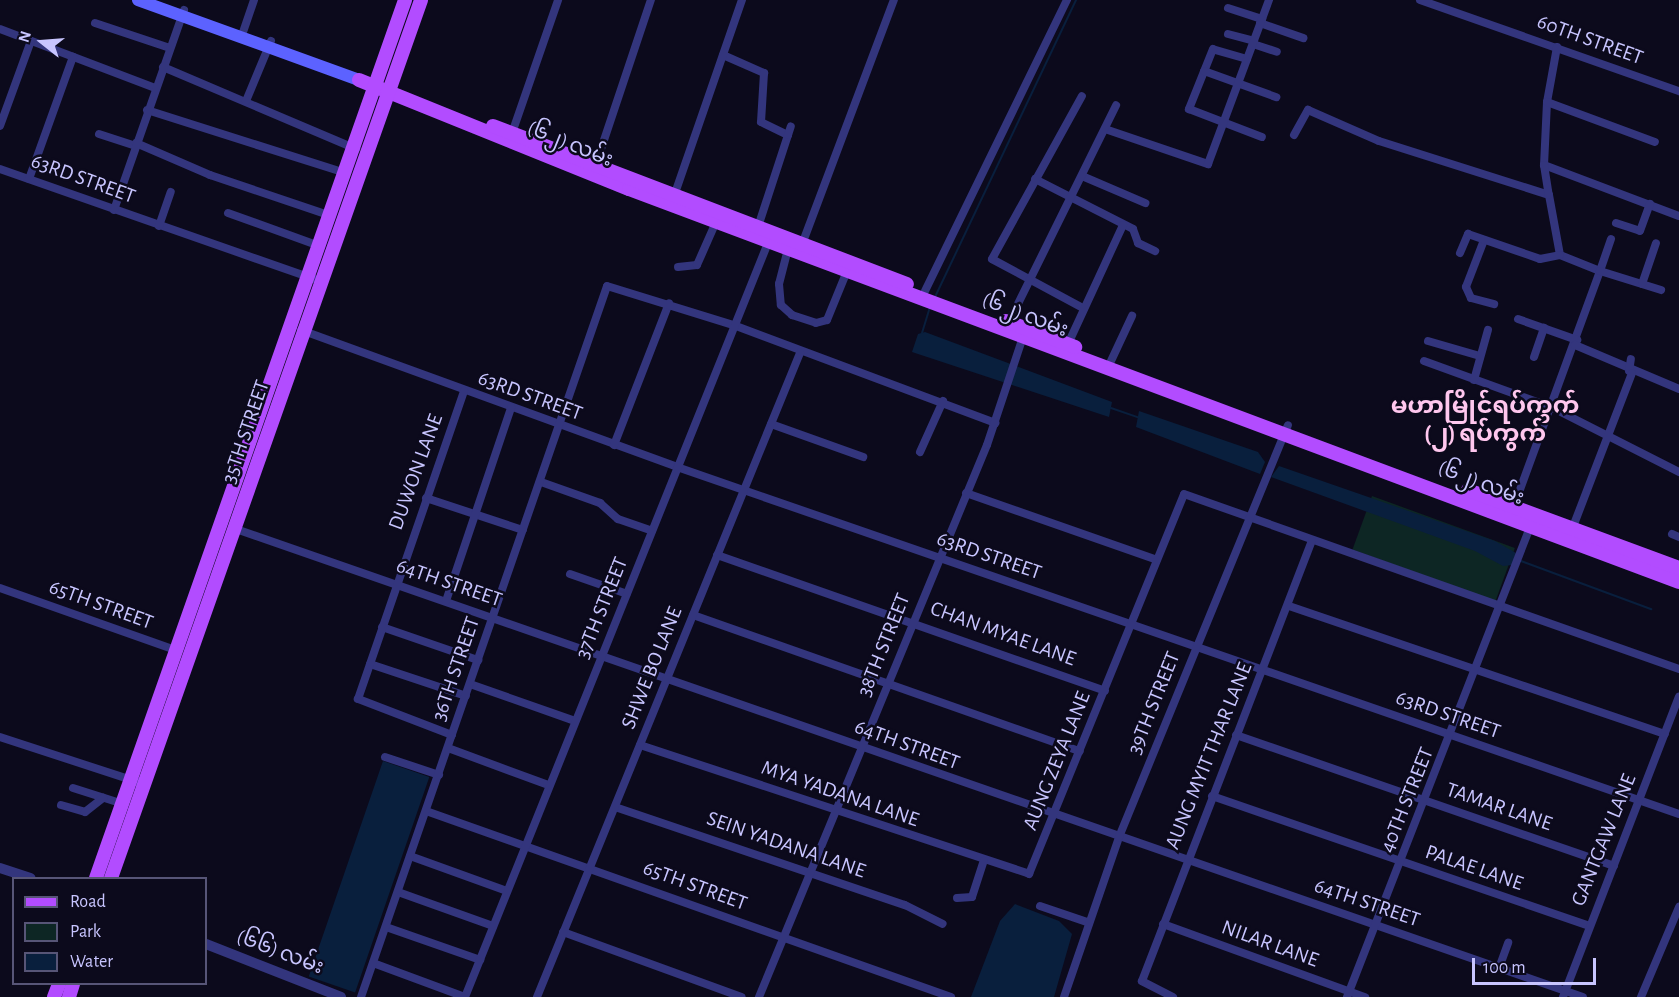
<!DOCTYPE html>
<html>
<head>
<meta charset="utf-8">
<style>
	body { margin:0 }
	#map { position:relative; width:1679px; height:997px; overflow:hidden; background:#0c0a1c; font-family:"Alegreya Sans","Noto Sans Myanmar",sans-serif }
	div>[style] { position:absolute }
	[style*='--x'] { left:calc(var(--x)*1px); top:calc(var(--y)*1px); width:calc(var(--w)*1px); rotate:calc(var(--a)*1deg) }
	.green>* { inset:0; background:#0d2624; transform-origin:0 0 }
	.water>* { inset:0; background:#091f3d; transform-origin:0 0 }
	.stream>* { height:2px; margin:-1px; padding:0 1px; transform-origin:1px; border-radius:1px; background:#091f3d }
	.minor>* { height:8px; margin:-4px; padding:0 4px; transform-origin:4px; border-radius:4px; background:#33357d }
	.tertiary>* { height:10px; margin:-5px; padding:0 5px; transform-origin:5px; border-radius:5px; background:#33357d }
	.secondary>* { height:12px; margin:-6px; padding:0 6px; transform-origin:6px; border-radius:6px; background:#5c62ff }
	.primary>* { height:14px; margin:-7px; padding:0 7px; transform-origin:7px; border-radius:7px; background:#b24cff }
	span { translate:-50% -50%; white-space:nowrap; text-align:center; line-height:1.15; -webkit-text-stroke:5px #0c0a1c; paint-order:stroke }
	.street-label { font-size:21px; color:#c8c5ff }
	.quarter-label { font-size:24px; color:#ffc7ee; font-weight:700 }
	.legend { position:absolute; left:12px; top:877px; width:195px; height:108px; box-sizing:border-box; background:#0c0a1c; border:2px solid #575577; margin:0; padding:8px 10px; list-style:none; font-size:18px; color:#c8c5ff }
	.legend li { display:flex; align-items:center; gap:12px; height:30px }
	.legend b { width:30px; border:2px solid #575577 }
	.north { position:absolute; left:12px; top:12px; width:60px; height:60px; -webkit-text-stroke:4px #0c0a1c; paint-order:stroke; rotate:287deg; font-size:16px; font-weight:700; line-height:24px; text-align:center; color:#c8c5ff }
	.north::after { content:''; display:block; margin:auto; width:21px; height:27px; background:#c8c5ff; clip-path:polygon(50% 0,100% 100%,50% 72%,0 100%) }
	.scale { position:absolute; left:1472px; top:958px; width:124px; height:27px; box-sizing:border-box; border:3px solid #c8c5ff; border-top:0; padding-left:8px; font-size:18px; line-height:21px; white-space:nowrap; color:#c8c5ff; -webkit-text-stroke:4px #0c0a1c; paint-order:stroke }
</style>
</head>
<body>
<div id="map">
	<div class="green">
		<div style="left:1372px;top:496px;width:152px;height:57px;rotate:20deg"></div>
	</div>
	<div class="water">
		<div style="clip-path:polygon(925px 332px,1112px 402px,1109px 417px,912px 352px,918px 334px)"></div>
		<div style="clip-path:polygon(1139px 411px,1258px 452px,1265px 462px,1260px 474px,1136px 427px)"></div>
		<div style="clip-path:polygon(1279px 466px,1495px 541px,1516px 553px,1512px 565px,1503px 566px,1475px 551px,1271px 477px)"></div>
		<div style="left:383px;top:761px;width:49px;height:228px;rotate:19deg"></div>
		<div style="clip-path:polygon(1015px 904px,1059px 921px,1072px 934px,1054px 997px,971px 997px,1000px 921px)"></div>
	</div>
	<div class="stream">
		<div style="--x:935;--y:297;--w:329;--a:-64.6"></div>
		<div style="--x:922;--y:333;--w:27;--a:-73"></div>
		<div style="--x:1111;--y:408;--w:28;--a:19"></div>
		<div style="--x:1521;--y:561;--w:139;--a:20.3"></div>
	</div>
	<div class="minor">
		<div style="--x:1420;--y:0;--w:275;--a:19.4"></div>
		<div style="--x:1228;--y:8;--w:36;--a:18"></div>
		<div style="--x:95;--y:23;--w:79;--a:18.4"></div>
		<div style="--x:1260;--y:23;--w:46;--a:19.2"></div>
		<div style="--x:0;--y:29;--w:166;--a:20.8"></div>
		<div style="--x:1228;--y:34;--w:27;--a:15"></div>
		<div style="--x:241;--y:38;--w:40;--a:-71.1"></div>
		<div style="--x:1253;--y:44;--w:25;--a:18"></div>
		<div style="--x:1557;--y:47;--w:56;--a:100.3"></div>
		<div style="--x:1547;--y:102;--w:63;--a:92.7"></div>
		<div style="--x:1544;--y:165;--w:144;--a:20.7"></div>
		<div style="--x:723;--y:55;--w:45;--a:23.7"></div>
		<div style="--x:764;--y:73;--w:49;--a:93.5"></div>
		<div style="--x:761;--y:122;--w:30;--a:26"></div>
		<div style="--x:788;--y:135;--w:100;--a:108.1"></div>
		<div style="--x:1247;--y:59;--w:35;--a:-164"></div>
		<div style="--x:1213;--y:49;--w:65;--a:111.8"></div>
		<div style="--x:1189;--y:109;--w:78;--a:21"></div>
		<div style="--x:163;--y:67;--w:210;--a:23"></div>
		<div style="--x:1204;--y:71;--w:77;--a:19.9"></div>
		<div style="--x:246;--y:101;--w:65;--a:-67.4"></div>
		<div style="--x:1547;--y:102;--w:115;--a:20.3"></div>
		<div style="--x:147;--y:110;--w:205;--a:17.6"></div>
		<div style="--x:0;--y:126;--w:90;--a:-70"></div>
		<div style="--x:1105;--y:129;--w:109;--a:18.8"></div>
		<div style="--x:1208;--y:164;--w:175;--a:-69.6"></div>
		<div style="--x:99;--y:134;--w:38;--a:18"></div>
		<div style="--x:788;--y:135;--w:9;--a:-72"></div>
		<div style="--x:1294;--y:135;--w:29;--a:-61"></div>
		<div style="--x:1308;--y:110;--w:77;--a:23.6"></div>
		<div style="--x:1379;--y:141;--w:178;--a:17.6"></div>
		<div style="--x:1549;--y:195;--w:61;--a:79.6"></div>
		<div style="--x:1560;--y:255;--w:43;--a:21.8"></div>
		<div style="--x:1600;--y:271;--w:253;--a:110.1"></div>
		<div style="--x:511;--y:136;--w:144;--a:-70.9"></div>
		<div style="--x:136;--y:143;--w:81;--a:23.4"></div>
		<div style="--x:210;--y:175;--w:125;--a:18.7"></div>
		<div style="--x:1544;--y:165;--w:30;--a:81"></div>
		<div style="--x:595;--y:167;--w:176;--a:-71.5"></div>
		<div style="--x:0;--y:169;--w:342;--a:19.3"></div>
		<div style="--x:1082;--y:176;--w:69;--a:23.2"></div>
		<div style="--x:29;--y:179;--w:130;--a:-70.2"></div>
		<div style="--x:1035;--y:179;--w:110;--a:27"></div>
		<div style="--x:1133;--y:229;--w:15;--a:70"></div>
		<div style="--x:1138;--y:243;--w:19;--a:25"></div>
		<div style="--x:673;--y:199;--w:211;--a:-70.9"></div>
		<div style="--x:114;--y:210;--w:212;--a:-70.7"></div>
		<div style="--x:228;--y:213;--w:95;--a:19.8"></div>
		<div style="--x:1616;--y:223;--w:25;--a:18"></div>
		<div style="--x:1640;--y:231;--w:29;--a:-70"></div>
		<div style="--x:159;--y:226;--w:36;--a:-71"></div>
		<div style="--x:1611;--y:239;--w:34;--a:109"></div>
		<div style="--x:1600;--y:271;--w:64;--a:17.3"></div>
		<div style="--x:1484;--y:240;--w:50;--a:111"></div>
		<div style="--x:1466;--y:287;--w:12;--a:66"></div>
		<div style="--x:1471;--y:298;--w:24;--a:15"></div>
		<div style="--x:789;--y:245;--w:40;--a:104.4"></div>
		<div style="--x:779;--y:284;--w:21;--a:85"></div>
		<div style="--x:781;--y:305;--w:15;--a:42"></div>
		<div style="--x:792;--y:315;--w:25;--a:18"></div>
		<div style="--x:816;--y:323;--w:11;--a:-15"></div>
		<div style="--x:827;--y:320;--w:53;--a:-67.8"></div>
		<div style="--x:801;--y:247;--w:264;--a:-69.4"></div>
		<div style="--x:1460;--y:253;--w:21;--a:-67"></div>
		<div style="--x:1468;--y:234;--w:76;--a:19.1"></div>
		<div style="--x:1540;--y:259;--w:20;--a:-11"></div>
		<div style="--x:678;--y:267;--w:19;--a:-6"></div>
		<div style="--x:697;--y:265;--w:47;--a:-66.2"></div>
		<div style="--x:1642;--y:284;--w:43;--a:-71.1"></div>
		<div style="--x:925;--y:291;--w:324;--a:-64"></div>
		<div style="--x:1081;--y:307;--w:101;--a:-151.7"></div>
		<div style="--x:992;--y:259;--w:186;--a:-61.1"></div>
		<div style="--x:1518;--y:319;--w:63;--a:19.6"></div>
		<div style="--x:1008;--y:324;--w:244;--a:-63.7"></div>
		<div style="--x:301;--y:330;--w:400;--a:20"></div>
		<div style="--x:677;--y:467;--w:1060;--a:19.1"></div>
		<div style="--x:1428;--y:341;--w:54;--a:16.1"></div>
		<div style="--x:1068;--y:344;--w:131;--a:-65.2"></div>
		<div style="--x:1575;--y:345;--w:113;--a:22.9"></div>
		<div style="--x:1534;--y:357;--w:31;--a:-71"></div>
		<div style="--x:1111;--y:361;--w:50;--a:-65"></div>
		<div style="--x:1424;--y:361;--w:135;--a:19.9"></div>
		<div style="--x:1551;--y:407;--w:144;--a:26.9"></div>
		<div style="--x:1629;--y:371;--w:12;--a:-81"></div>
		<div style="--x:1474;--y:380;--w:52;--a:-74.4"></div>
		<div style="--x:771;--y:424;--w:98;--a:19.7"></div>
		<div style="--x:614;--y:445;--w:152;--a:-68.8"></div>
		<div style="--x:920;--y:452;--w:56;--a:-65.7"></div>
		<div style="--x:541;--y:482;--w:63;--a:19.6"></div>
		<div style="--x:600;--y:503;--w:24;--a:42"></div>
		<div style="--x:618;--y:519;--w:36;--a:19"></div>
		<div style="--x:966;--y:493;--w:202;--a:19.3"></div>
		<div style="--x:426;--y:498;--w:102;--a:18.3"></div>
		<div style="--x:233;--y:528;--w:1429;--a:19.16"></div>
		<div style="--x:1571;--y:532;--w:170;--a:-69"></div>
		<div style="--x:1672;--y:534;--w:8;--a:23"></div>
		<div style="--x:717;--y:555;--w:411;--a:19.3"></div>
		<div style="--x:570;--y:574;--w:60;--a:19.3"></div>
		<div style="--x:0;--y:588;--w:189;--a:19.5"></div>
		<div style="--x:446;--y:601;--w:204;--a:-71.4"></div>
		<div style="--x:1289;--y:606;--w:397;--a:18.8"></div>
		<div style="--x:693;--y:615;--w:410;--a:19.4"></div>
		<div style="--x:382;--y:627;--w:102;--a:19"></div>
		<div style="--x:370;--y:664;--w:101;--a:18.4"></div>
		<div style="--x:470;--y:684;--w:111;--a:19.4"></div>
		<div style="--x:452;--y:735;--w:101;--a:-159"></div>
		<div style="--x:358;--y:699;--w:326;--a:-71"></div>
		<div style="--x:1236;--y:735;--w:400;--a:19.1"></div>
		<div style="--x:0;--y:737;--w:151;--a:18.1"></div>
		<div style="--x:640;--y:745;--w:410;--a:18.3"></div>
		<div style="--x:1029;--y:874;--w:410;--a:-67.8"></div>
		<div style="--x:1184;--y:494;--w:525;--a:19.47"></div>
		<div style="--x:448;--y:748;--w:107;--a:20.3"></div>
		<div style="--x:385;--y:757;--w:57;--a:18.4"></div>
		<div style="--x:73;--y:788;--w:52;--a:17.7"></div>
		<div style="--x:1212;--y:796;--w:399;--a:19"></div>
		<div style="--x:61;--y:805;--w:25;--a:16"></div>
		<div style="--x:85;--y:812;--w:23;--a:-38"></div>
		<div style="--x:615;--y:807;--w:306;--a:18.7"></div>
		<div style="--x:905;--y:905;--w:42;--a:26.6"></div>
		<div style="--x:426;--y:811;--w:557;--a:19.51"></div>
		<div style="--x:410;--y:856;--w:103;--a:19.8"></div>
		<div style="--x:398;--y:892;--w:101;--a:19.7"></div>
		<div style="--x:957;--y:898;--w:15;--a:-4"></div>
		<div style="--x:972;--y:897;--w:38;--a:-72"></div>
		<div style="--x:1040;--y:906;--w:50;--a:18.8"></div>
		<div style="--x:1163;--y:924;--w:215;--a:19.9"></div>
		<div style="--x:386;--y:927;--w:100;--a:19.3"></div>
		<div style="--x:563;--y:932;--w:190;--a:20"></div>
		<div style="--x:373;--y:963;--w:98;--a:20.3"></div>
		<div style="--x:1499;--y:968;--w:27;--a:-70"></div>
		<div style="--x:361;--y:997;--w:752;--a:-70.91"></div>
		<div style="--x:607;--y:286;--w:135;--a:17.2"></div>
		<div style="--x:736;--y:326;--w:277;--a:20.5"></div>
		<div style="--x:465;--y:997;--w:818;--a:-68.11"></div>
		<div style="--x:537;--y:997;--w:696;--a:-67.79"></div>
		<div style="--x:759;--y:997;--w:597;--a:-67.56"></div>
		<div style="--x:987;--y:445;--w:114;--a:-71.6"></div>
		<div style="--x:1064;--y:997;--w:169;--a:-71"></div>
		<div style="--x:1119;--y:837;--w:445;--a:-67.7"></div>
		<div style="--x:1173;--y:997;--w:35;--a:-153"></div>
		<div style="--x:1142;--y:981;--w:472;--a:-68.9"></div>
		<div style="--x:1347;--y:997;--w:510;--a:-68.72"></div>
		<div style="--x:1563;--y:997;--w:322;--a:-68.9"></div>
		<div style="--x:1641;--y:997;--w:98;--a:-67.1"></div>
	</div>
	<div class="tertiary">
		<div style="--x:0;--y:868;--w:32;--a:18"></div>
		<div style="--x:206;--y:944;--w:145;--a:21.4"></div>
	</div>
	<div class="secondary">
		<div style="--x:138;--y:0;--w:235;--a:19.9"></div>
	</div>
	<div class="primary">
		<div style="--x:359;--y:80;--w:291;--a:22"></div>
		<div style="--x:629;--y:189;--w:1121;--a:20.52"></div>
		<div style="--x:493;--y:126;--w:443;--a:20.9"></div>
		<div style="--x:1006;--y:321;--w:74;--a:20.6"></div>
		<div style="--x:1468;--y:490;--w:225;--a:20.3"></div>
		<div style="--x:96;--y:878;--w:931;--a:-70.61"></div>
		<div style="--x:111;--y:878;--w:931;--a:-70.55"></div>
		<div style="--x:54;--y:997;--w:14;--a:-69"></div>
		<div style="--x:69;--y:997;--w:14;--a:-73"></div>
	</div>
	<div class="street-label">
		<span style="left:1590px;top:40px;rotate:20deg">60TH STREET</span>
		<span style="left:570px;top:144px;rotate:22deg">(၆၂) လမ်း</span>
		<span style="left:83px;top:179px;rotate:20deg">63RD STREET</span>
		<span style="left:1025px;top:315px;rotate:21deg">(၆၂) လမ်း</span>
		<span style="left:530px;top:396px;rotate:20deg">63RD STREET</span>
		<span style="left:246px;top:432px;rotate:-71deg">35TH STREET</span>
		<span style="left:416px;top:472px;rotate:-70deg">DUWON LANE</span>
		<span style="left:1481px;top:483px;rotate:21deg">(၆၂) လမ်း</span>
		<span style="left:989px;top:556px;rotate:19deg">63RD STREET</span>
		<span style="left:449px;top:583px;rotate:19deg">64TH STREET</span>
		<span style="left:101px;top:605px;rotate:20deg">65TH STREET</span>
		<span style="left:602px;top:608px;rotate:-68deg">37TH STREET</span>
		<span style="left:1003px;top:634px;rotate:20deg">CHAN MYAE LANE</span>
		<span style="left:884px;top:645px;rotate:-68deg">38TH STREET</span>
		<span style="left:652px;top:668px;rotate:-68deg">SHWE BO LANE</span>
		<span style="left:456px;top:669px;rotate:-71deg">36TH STREET</span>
		<span style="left:1154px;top:703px;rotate:-68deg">39TH STREET</span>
		<span style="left:1448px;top:715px;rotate:19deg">63RD STREET</span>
		<span style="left:907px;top:745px;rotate:20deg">64TH STREET</span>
		<span style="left:1209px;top:756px;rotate:-68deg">AUNG MYIT THAR LANE</span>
		<span style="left:1057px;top:761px;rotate:-68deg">AUNG ZEYA LANE</span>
		<span style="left:840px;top:794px;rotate:19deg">MYA YADANA LANE</span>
		<span style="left:1407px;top:800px;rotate:-68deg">40TH STREET</span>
		<span style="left:1499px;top:807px;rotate:19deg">TAMAR LANE</span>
		<span style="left:1604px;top:840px;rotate:-68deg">GANTGAW LANE</span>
		<span style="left:786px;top:845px;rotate:19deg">SEIN YADANA LANE</span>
		<span style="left:1474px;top:868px;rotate:19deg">PALAE LANE</span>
		<span style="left:695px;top:886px;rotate:20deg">65TH STREET</span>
		<span style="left:1367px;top:903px;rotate:19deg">64TH STREET</span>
		<span style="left:1270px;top:944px;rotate:20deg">NILAR LANE</span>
		<span style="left:280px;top:952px;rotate:21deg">(၆၆) လမ်း</span>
	</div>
	<div class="quarter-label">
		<span style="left:1485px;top:421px">မဟာမြိုင်ရပ်ကွက်<br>(၂) ရပ်ကွက်</span>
	</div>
	<ul class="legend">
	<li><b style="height:8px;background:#b24cff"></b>Road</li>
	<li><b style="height:16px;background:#0d2624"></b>Park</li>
	<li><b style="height:16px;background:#091f3d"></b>Water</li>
	</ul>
	<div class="north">N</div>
	<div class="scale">100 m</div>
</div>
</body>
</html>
